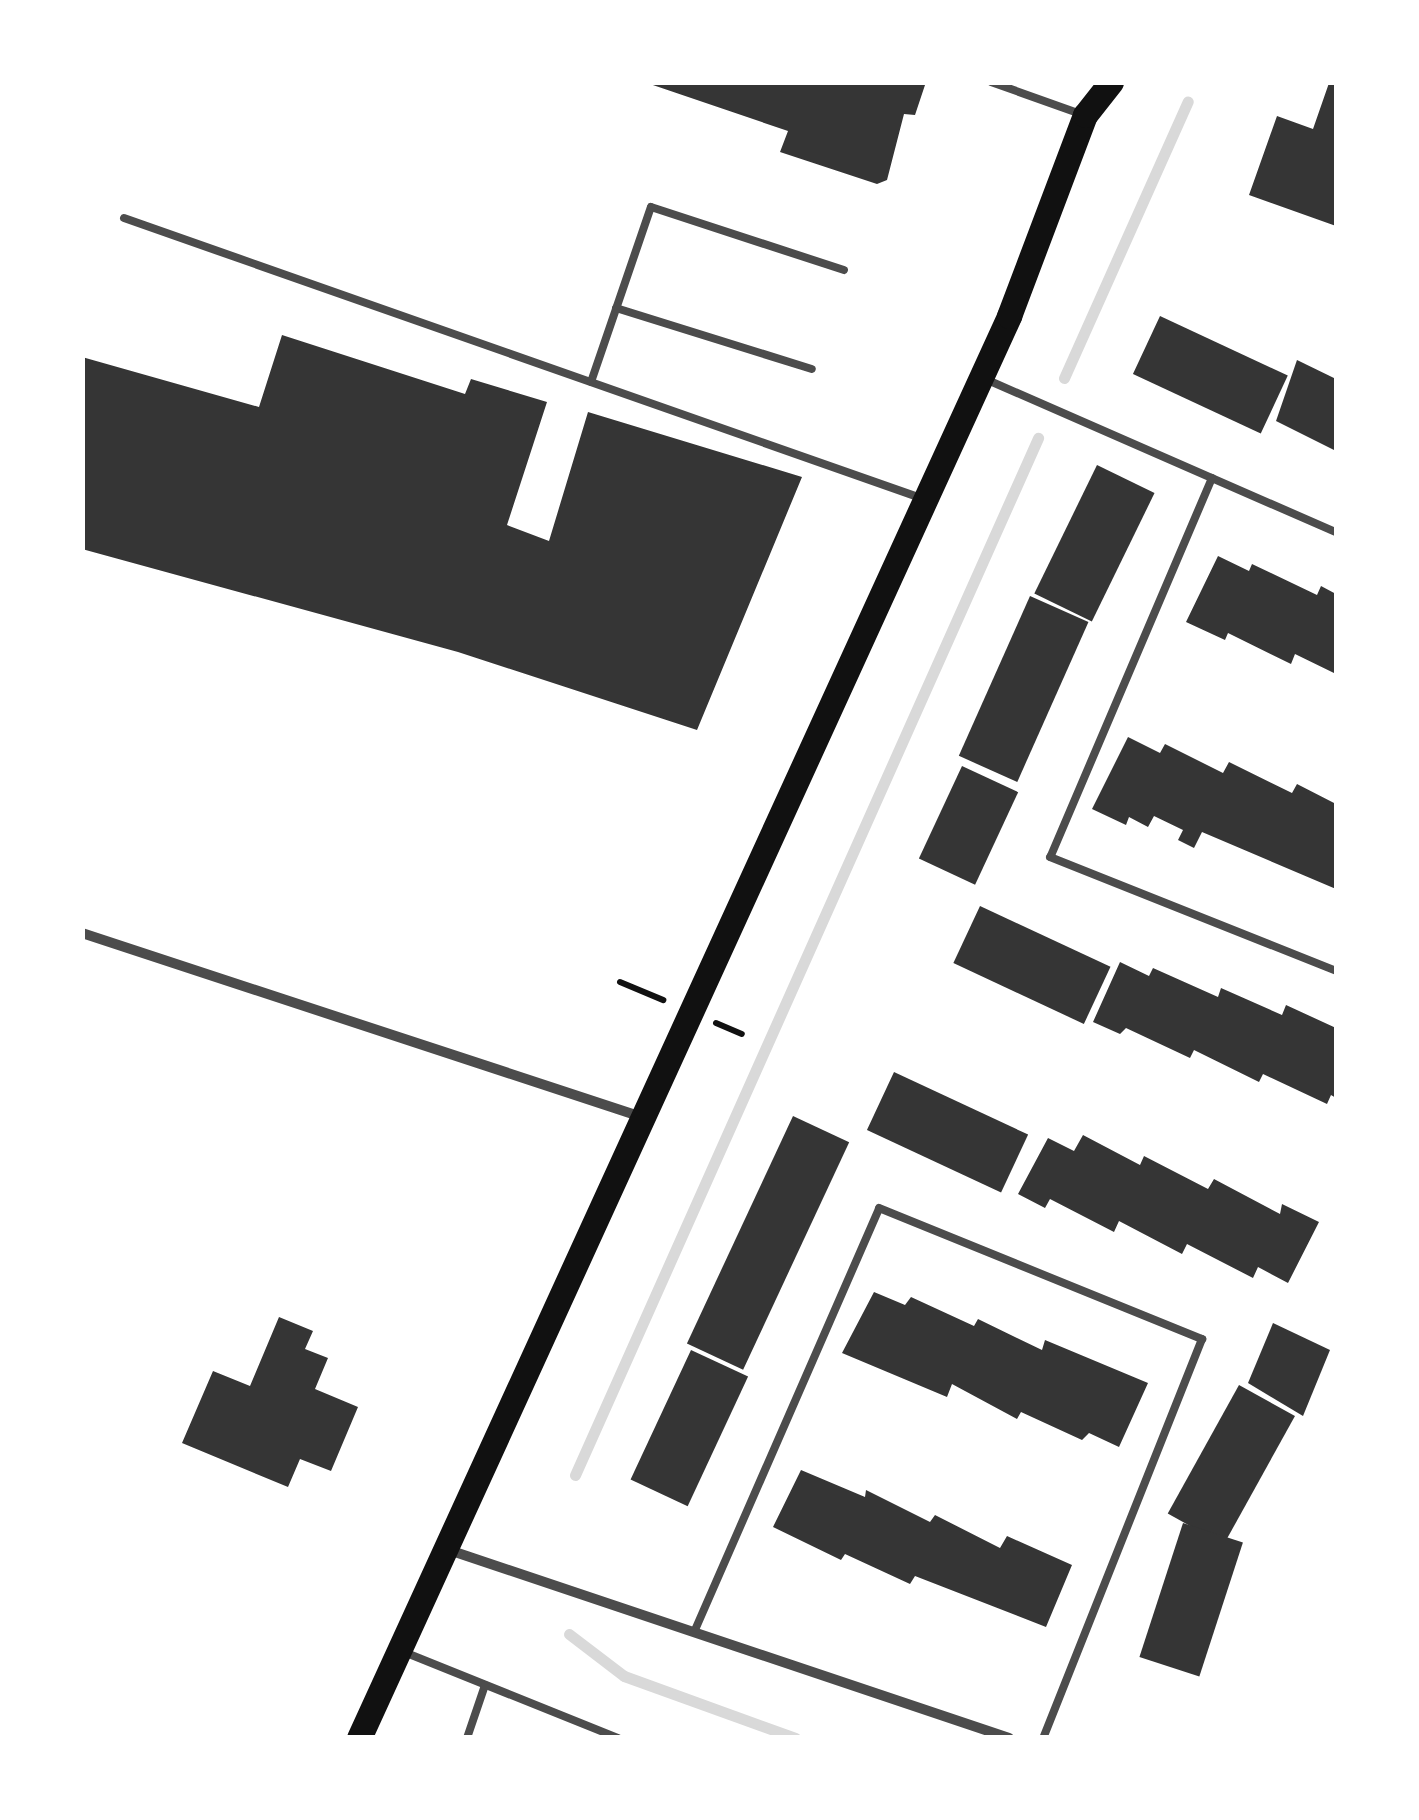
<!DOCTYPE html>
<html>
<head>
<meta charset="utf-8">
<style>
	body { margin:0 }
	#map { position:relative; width:1419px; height:1820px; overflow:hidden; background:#fff; font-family:Bitter,serif }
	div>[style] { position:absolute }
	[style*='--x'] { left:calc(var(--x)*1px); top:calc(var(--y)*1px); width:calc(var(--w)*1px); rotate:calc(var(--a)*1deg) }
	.stream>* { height:11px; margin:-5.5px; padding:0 5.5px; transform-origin:5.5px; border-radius:5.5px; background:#d9d9d9 }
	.building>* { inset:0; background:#353535; transform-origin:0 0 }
	.path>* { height:6px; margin:-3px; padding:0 3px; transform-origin:3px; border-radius:3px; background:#111 }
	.service>* { height:8px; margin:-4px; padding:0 4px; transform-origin:4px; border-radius:4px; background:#4c4c4c }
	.minor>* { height:10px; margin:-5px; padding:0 5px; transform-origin:5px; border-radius:5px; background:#4c4c4c }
	.primary>* { height:25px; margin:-12.5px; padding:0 12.5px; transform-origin:12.5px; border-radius:12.5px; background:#111 }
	span { translate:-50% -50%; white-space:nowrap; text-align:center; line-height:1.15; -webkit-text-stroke:10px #fff; paint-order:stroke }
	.frame { position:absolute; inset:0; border:85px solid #fff; pointer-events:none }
</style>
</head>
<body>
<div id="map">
	<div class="stream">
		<div style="--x:1064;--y:378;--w:303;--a:-65.9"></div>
		<div style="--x:575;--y:1475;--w:1136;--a:-65.94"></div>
		<div style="--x:569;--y:1634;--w:69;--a:37.4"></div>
		<div style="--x:624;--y:1676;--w:182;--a:19.9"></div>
	</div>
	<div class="building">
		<div style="clip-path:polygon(644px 82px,926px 82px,915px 115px,904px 114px,887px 180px,877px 184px,780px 152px,788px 131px)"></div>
		<div style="clip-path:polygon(1329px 83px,1336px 85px,1336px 226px,1249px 195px,1277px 116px,1313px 129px)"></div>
		<div style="left:1160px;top:316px;width:141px;height:64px;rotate:25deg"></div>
		<div style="clip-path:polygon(282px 335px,465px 394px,471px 379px,547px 402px,507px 525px,549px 541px,588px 412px,802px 477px,697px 730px,458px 652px,82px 549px,82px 357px,259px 407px)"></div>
		<div style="clip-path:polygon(1297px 360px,1336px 379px,1336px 451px,1276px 421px)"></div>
		<div style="left:1097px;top:465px;width:64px;height:143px;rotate:26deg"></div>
		<div style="clip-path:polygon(1218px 556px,1249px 571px,1252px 564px,1317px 595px,1321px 586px,1336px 594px,1336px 674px,1295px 654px,1291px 664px,1228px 633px,1225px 640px,1186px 622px)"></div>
		<div style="left:1030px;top:596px;width:64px;height:175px;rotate:24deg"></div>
		<div style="clip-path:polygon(1128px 737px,1160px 753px,1165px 744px,1223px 773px,1229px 762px,1292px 793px,1297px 784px,1336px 804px,1336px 889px,1202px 832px,1194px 848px,1178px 840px,1183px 830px,1154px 816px,1148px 827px,1129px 817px,1126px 825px,1092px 809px)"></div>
		<div style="left:962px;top:766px;width:62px;height:102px;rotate:25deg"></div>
		<div style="left:980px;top:906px;width:144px;height:63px;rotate:25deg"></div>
		<div style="clip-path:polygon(1120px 962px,1149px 976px,1153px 968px,1218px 997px,1221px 988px,1282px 1015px,1286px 1005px,1336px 1028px,1336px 1098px,1331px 1095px,1327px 1104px,1263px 1074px,1259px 1082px,1194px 1050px,1190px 1058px,1126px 1028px,1120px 1034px,1093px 1022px)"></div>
		<div style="left:894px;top:1072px;width:148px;height:64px;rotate:25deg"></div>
		<div style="left:793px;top:1116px;width:62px;height:251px;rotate:25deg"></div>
		<div style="clip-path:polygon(1083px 1135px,1140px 1165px,1144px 1156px,1208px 1189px,1214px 1179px,1280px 1214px,1282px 1204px,1319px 1222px,1288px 1283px,1258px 1267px,1253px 1278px,1187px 1244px,1182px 1254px,1119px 1221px,1114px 1232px,1050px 1199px,1045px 1208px,1018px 1194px,1048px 1138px,1074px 1151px)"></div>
		<div style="clip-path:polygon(874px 1292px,905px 1305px,911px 1297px,974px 1326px,978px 1319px,1042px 1350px,1045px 1340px,1148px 1383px,1119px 1447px,1089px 1433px,1082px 1440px,1021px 1412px,1017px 1419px,952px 1384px,947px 1397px,842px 1353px)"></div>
		<div style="clip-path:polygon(279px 1317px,313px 1331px,305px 1349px,328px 1358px,315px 1389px,358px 1407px,331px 1471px,300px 1459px,288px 1487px,182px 1443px,213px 1371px,250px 1386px)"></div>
		<div style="clip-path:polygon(1273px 1323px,1330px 1350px,1303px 1416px,1248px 1383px)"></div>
		<div style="left:691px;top:1350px;width:63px;height:143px;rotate:25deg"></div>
		<div style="left:1239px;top:1385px;width:64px;height:147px;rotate:29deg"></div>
		<div style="clip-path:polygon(801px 1470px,865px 1497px,866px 1490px,930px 1522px,935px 1515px,1000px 1548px,1007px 1536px,1072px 1565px,1046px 1627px,915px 1576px,910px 1584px,845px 1554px,841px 1560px,773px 1527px)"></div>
		<div style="left:1183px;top:1523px;width:63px;height:141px;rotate:18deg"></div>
	</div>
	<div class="path">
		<div style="--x:620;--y:982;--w:47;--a:22.7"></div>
		<div style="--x:716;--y:1023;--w:28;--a:23"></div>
	</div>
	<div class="service">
		<div style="--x:991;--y:82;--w:96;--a:19.6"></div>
		<div style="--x:124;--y:218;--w:845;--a:19.36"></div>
		<div style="--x:616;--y:308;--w:205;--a:17.3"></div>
		<div style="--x:983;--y:378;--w:385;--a:23.6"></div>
		<div style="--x:591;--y:382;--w:185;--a:-71.1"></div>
		<div style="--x:651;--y:207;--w:203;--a:18.1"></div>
		<div style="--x:1212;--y:478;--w:412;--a:113.1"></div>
		<div style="--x:1050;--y:857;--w:308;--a:21.7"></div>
		<div style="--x:695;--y:1630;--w:460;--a:-66.4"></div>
		<div style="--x:879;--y:1208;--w:349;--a:22.1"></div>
		<div style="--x:1202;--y:1339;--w:430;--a:111.7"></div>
		<div style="--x:404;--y:1652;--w:231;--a:21.9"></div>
		<div style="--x:467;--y:1738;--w:56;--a:-71.2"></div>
	</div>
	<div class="minor">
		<div style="--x:82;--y:933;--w:586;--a:18.19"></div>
		<div style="--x:446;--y:1549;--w:594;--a:18.56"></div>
	</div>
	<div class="primary">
		<div style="--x:359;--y:1738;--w:1564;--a:-65.43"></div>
		<div style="--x:1009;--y:316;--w:215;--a:-69.3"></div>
		<div style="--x:1085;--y:115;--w:42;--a:-51.8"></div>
	</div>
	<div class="frame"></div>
</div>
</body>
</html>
